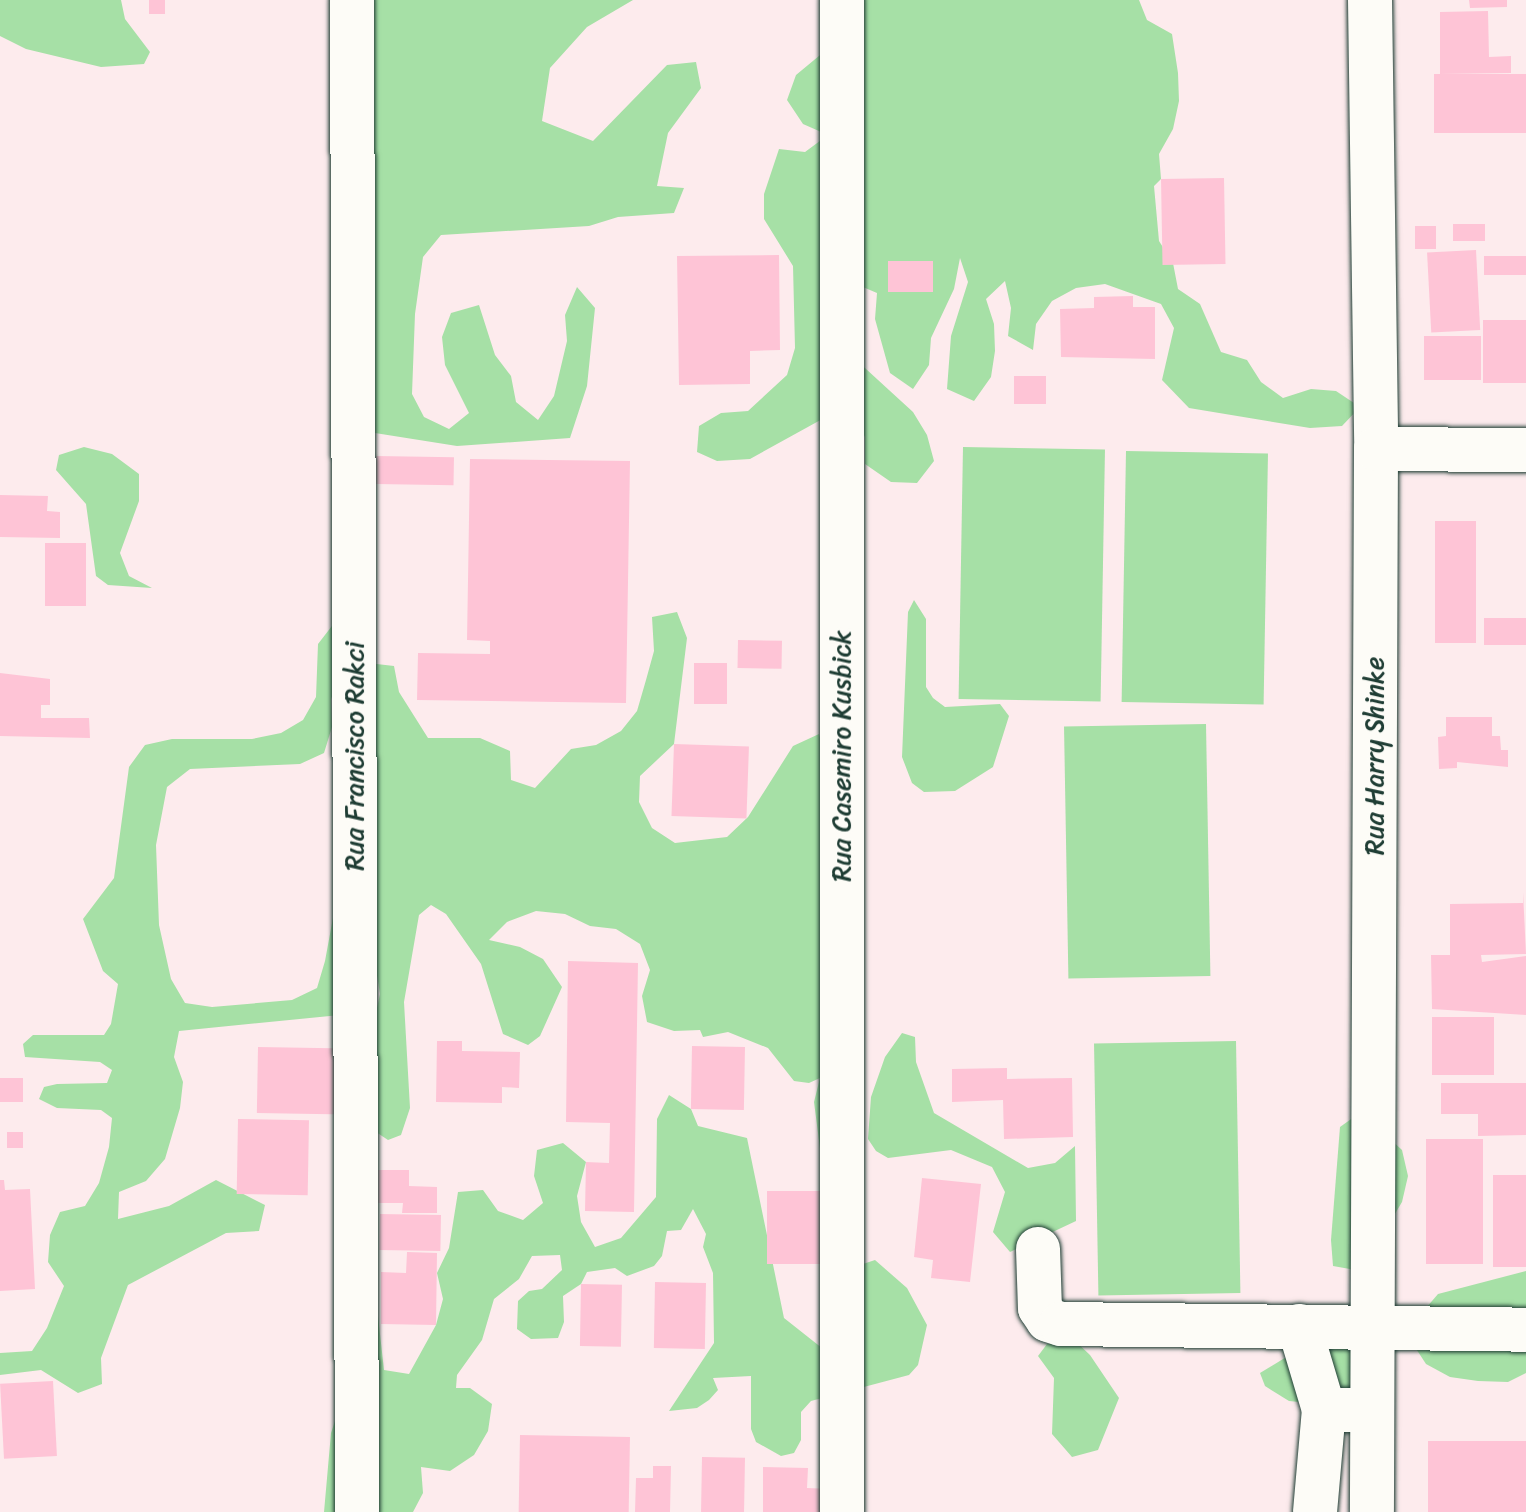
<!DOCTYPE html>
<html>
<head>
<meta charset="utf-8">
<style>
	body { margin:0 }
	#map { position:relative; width:1526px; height:1512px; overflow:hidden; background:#fdebed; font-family:Sriracha,sans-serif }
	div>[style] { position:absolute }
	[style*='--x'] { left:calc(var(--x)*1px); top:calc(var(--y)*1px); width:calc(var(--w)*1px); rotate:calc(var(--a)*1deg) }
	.green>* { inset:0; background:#a6e0a6; transform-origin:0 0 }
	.building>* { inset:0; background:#fec4d6; transform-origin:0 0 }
	.roads { filter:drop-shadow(0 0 2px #1f3d34) drop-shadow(0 0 2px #1f3d34) }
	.minor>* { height:44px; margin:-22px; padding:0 22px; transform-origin:22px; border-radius:22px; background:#fdfcf7 }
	span { translate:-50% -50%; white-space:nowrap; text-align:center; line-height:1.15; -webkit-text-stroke:6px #fdfcf7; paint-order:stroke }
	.street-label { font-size:26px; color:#1f3d34 }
</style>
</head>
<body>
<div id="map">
	<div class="green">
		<div style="clip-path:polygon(0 0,121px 0,125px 19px,150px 52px,144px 64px,101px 67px,26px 49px,0 36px)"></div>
		<div style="clip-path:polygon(369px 0,633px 0,587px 27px,550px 68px,542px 121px,593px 141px,667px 65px,696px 62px,701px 88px,668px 133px,657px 186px,684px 188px,674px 213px,618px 217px,589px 226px,441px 235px,423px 257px,415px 314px,412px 394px,424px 417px,449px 429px,469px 413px,445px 365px,442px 337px,451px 313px,479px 305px,495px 355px,511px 376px,516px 402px,538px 420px,554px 396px,567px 341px,565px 315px,577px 287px,595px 308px,587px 386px,570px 438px,457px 446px,375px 433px)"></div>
		<div style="clip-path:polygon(836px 0,1139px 0,1147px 20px,1172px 34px,1178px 73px,1179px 101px,1173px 129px,1159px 154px,1161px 179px,1154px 186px,1159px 241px,1173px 263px,1178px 289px,1200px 304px,1221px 352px,1247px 360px,1261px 382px,1283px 398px,1311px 389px,1336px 391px,1360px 407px,1342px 426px,1310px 428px,1189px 408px,1162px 380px,1174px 328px,1161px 304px,1105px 284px,1076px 288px,1052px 301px,1036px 324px,1033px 350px,1008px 336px,1011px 308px,1005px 281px,986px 299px,994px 324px,995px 351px,991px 377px,974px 401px,947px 389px,951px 336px,968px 282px,960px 258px,954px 289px,931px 338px,929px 365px,913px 389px,890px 373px,875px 319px,877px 293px,851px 282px,854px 358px,913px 412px,927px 435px,934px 461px,917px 483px,891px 482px,865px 464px,865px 437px,851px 410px,826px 417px,750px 459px,717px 461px,697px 452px,699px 426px,721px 413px,748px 411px,787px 375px,795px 348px,793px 266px,764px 219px,764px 194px,779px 149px,805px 152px,828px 135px,803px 124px,787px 100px,796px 75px,837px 41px)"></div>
		<div style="clip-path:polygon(84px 447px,112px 454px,139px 474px,139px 501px,120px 553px,129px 576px,152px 588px,108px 585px,96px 576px,86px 504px,56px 470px,59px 455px)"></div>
		<div style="left:963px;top:447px;width:142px;height:252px;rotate:1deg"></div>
		<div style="left:1126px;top:451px;width:142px;height:251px;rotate:1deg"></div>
		<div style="clip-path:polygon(914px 600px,926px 619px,926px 687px,933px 698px,945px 707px,1000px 704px,1009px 716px,993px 767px,955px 791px,924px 792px,912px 783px,902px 757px,908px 612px)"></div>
		<div style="clip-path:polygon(677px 612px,687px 638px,674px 744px,640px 776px,639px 802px,652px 828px,675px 843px,727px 837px,748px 817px,793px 746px,819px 734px,835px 799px,821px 1156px,814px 1102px,820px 1078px,809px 1083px,794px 1081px,768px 1048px,728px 1032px,703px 1037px,700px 1030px,674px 1031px,647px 1022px,642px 996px,650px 970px,640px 944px,616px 929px,590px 926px,565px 914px,536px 911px,507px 922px,489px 940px,520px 947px,543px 959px,562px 987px,540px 1036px,528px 1045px,503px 1034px,481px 964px,446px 914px,431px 905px,419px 915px,404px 1002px,410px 1108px,401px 1135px,388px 1140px,376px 1132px,373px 1026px,380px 994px,375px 963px,340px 1015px,179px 1031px,174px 1057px,183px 1082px,180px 1108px,165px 1159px,146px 1181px,119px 1192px,118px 1219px,169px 1206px,216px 1180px,265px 1205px,259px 1231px,226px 1233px,128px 1285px,101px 1358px,102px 1384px,78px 1393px,41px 1370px,0 1375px,0 1353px,32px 1351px,47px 1328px,64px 1286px,48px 1262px,50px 1235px,60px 1212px,85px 1206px,99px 1183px,109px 1147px,112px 1118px,101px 1110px,57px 1108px,39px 1099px,44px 1087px,57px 1084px,107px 1083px,112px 1070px,100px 1062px,25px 1057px,23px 1044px,33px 1035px,104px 1035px,111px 1024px,118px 984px,103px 971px,83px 919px,114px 878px,129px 767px,145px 745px,172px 739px,252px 739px,281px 733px,303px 720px,316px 697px,318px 644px,335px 622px,342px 674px,331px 699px,332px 727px,324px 753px,300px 764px,190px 769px,167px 787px,156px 845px,159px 925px,171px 979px,185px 1003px,212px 1007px,292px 1000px,317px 988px,325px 961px,345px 853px,368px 663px,394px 666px,399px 692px,428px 738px,480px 738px,510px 751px,511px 780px,535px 788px,571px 749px,596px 745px,621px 731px,637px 711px,646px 680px,654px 651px,652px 617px)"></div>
		<div style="left:1206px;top:724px;width:252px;height:142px;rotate:89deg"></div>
		<div style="clip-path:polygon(902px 1033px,915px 1037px,916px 1062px,934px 1113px,1028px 1168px,1055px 1163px,1075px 1146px,1076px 1221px,1010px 1252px,993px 1232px,1005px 1192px,992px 1167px,951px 1150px,888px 1158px,876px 1151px,868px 1139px,871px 1097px,885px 1057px)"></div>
		<div style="left:1236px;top:1041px;width:252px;height:142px;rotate:89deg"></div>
		<div style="clip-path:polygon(669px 1095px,691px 1109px,698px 1126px,747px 1138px,784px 1318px,827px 1352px,863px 1264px,875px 1260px,907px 1288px,927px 1325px,918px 1365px,909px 1375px,811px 1401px,801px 1412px,801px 1440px,794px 1453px,781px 1456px,756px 1442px,751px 1429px,751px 1376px,713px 1378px,718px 1390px,709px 1400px,697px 1408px,669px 1411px,714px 1343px,713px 1273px,703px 1247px,706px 1234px,693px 1209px,681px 1230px,667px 1231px,662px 1256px,654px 1266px,627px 1276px,615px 1268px,587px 1272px,581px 1284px,563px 1296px,564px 1322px,558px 1338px,531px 1339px,517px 1329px,518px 1301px,529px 1291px,542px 1289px,562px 1270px,560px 1255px,532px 1256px,519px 1279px,494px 1299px,482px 1340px,457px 1375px,456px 1388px,470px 1388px,492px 1404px,488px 1431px,474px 1455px,450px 1471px,421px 1467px,423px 1493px,413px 1512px,324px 1512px,331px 1433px,376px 1298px,384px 1370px,409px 1374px,436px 1325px,443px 1299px,437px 1273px,449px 1248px,458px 1192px,483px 1190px,498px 1211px,523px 1220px,543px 1203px,534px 1176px,537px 1150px,563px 1143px,586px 1162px,577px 1196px,581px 1222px,595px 1247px,621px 1238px,656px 1197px,657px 1119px)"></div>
		<div style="clip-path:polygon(1361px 1112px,1402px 1150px,1408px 1176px,1402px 1202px,1361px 1271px,1333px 1266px,1331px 1240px,1340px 1127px)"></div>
		<div style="clip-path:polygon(1526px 1271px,1526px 1373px,1508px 1382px,1478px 1381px,1450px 1377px,1426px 1364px,1411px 1341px,1420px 1315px,1438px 1294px)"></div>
		<div style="clip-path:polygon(1072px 1338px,1090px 1355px,1119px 1398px,1098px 1450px,1072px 1457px,1052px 1434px,1054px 1378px,1038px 1356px,1047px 1344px)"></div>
		<div style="clip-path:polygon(1356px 1341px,1370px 1393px,1319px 1404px,1289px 1401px,1265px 1386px,1260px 1373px,1306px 1345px)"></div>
	</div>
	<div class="building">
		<div style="left:149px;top:0;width:16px;height:14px"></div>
		<div style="clip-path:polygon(1469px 0,1507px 0,1507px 7px,1470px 8px)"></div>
		<div style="clip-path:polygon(1488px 11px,1489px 57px,1511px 56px,1511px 73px,1440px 74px,1440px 12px)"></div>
		<div style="left:1526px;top:74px;width:59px;height:92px;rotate:90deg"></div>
		<div style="left:1224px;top:178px;width:86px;height:63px;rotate:89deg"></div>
		<div style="left:1453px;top:224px;width:32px;height:17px"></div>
		<div style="left:1415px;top:226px;width:21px;height:23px"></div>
		<div style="left:1476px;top:250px;width:80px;height:49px;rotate:87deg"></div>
		<div style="clip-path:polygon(779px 255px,780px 350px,750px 351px,750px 384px,679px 385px,677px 256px)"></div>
		<div style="left:1484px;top:256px;width:42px;height:19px"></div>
		<div style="left:933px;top:261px;width:31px;height:45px;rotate:90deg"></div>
		<div style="clip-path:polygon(1133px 296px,1133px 307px,1155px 307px,1155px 359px,1061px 357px,1060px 309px,1094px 308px,1094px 297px)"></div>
		<div style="left:1483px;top:320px;width:43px;height:63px"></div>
		<div style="left:1481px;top:336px;width:44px;height:57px;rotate:90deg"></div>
		<div style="left:1046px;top:376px;width:28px;height:32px;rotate:90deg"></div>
		<div style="left:376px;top:456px;width:78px;height:28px;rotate:1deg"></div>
		<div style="clip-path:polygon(470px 459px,630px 461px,626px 703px,417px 700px,418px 653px,490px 654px,490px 641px,467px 640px)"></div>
		<div style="clip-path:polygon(0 495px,48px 496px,47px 511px,60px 512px,60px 538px,0 537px)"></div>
		<div style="left:1435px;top:521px;width:41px;height:122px"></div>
		<div style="left:45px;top:543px;width:41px;height:63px"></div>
		<div style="left:1526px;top:618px;width:27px;height:42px;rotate:90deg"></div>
		<div style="left:738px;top:640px;width:44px;height:28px;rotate:1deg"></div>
		<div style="left:694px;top:663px;width:33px;height:41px"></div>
		<div style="clip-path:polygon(0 673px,50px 679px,50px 705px,41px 705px,41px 718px,89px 718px,90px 738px,0 736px)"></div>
		<div style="clip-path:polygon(1446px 717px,1492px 717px,1492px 736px,1500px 736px,1501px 750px,1508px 750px,1508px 767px,1457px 762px,1457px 768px,1439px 769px,1438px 737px,1446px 736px)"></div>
		<div style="left:674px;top:744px;width:75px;height:72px;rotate:2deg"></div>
		<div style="clip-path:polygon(1523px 892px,1526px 954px,1481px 955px,1482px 962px,1526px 956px,1526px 1015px,1432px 1009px,1431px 955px,1450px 955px,1450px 904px,1523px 903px)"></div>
		<div style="clip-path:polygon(568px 961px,638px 963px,634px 1212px,585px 1211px,586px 1162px,609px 1163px,610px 1123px,566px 1122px)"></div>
		<div style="left:1432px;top:1017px;width:62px;height:58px"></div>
		<div style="clip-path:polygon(437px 1041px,462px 1041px,462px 1051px,520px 1052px,519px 1088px,502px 1087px,502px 1103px,436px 1102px)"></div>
		<div style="left:692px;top:1046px;width:53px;height:63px;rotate:1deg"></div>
		<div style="left:258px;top:1047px;width:89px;height:66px;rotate:1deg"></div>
		<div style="clip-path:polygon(1007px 1068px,1007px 1079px,1072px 1078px,1073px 1137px,1004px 1139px,1003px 1100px,952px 1102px,952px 1069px)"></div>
		<div style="left:0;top:1078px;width:23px;height:24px"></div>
		<div style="clip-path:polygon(1441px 1083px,1526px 1083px,1526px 1135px,1478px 1136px,1478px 1114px,1441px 1114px)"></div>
		<div style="left:238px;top:1119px;width:71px;height:75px;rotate:1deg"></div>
		<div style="left:7px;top:1132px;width:16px;height:16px"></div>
		<div style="left:1426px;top:1139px;width:57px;height:125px"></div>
		<div style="clip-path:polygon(374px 1170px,409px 1170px,409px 1186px,437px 1187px,437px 1213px,402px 1213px,403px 1203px,373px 1203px)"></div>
		<div style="left:1493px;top:1175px;width:33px;height:92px"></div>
		<div style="clip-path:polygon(922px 1178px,981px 1184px,970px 1282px,931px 1278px,933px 1260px,914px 1257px)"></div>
		<div style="clip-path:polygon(0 1180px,4px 1180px,5px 1190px,30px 1189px,35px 1289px,0 1291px)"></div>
		<div style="left:767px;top:1191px;width:55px;height:73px"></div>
		<div style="left:380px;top:1214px;width:61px;height:36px;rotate:1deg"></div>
		<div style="clip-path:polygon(407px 1252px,437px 1253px,436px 1325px,381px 1324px,381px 1272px,406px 1273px)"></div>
		<div style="left:655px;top:1282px;width:51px;height:66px;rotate:1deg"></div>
		<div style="left:581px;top:1284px;width:41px;height:62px;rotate:1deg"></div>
		<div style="left:53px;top:1381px;width:75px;height:53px;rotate:87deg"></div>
		<div style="left:520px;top:1435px;width:110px;height:77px;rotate:1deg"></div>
		<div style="left:1428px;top:1441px;width:98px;height:71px"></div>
		<div style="left:702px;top:1457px;width:43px;height:55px;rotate:1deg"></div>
		<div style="clip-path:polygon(653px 1466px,671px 1466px,670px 1512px,635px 1512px,636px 1478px,653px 1478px)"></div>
		<div style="clip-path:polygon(763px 1467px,808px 1468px,807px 1488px,831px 1489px,831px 1512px,763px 1512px)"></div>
	</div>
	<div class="roads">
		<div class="minor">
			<div style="--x:352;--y:0;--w:1512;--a:89.81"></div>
			<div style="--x:1370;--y:0;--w:449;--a:89.2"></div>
			<div style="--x:1376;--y:449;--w:1063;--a:90.22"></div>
			<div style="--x:1376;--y:449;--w:150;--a:0.4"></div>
			<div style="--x:1038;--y:1249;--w:59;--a:88.1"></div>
			<div style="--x:1040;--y:1308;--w:14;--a:56"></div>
			<div style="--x:1048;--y:1320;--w:14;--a:17"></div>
			<div style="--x:1061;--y:1324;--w:465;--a:0.7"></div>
			<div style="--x:1299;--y:1326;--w:88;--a:73.4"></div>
			<div style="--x:842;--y:1512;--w:1512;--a:-90"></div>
			<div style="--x:1315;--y:1512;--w:102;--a:-85"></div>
			<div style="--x:1324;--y:1410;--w:48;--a:0"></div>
		</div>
	</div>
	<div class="street-label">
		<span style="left:355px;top:756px;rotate:-90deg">Rua Francisco Rakci</span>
		<span style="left:842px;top:756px;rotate:-90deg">Rua Casemiro Kusbick</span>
		<span style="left:1375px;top:756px;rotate:-90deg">Rua Harry Shinke</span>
	</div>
</div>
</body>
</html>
